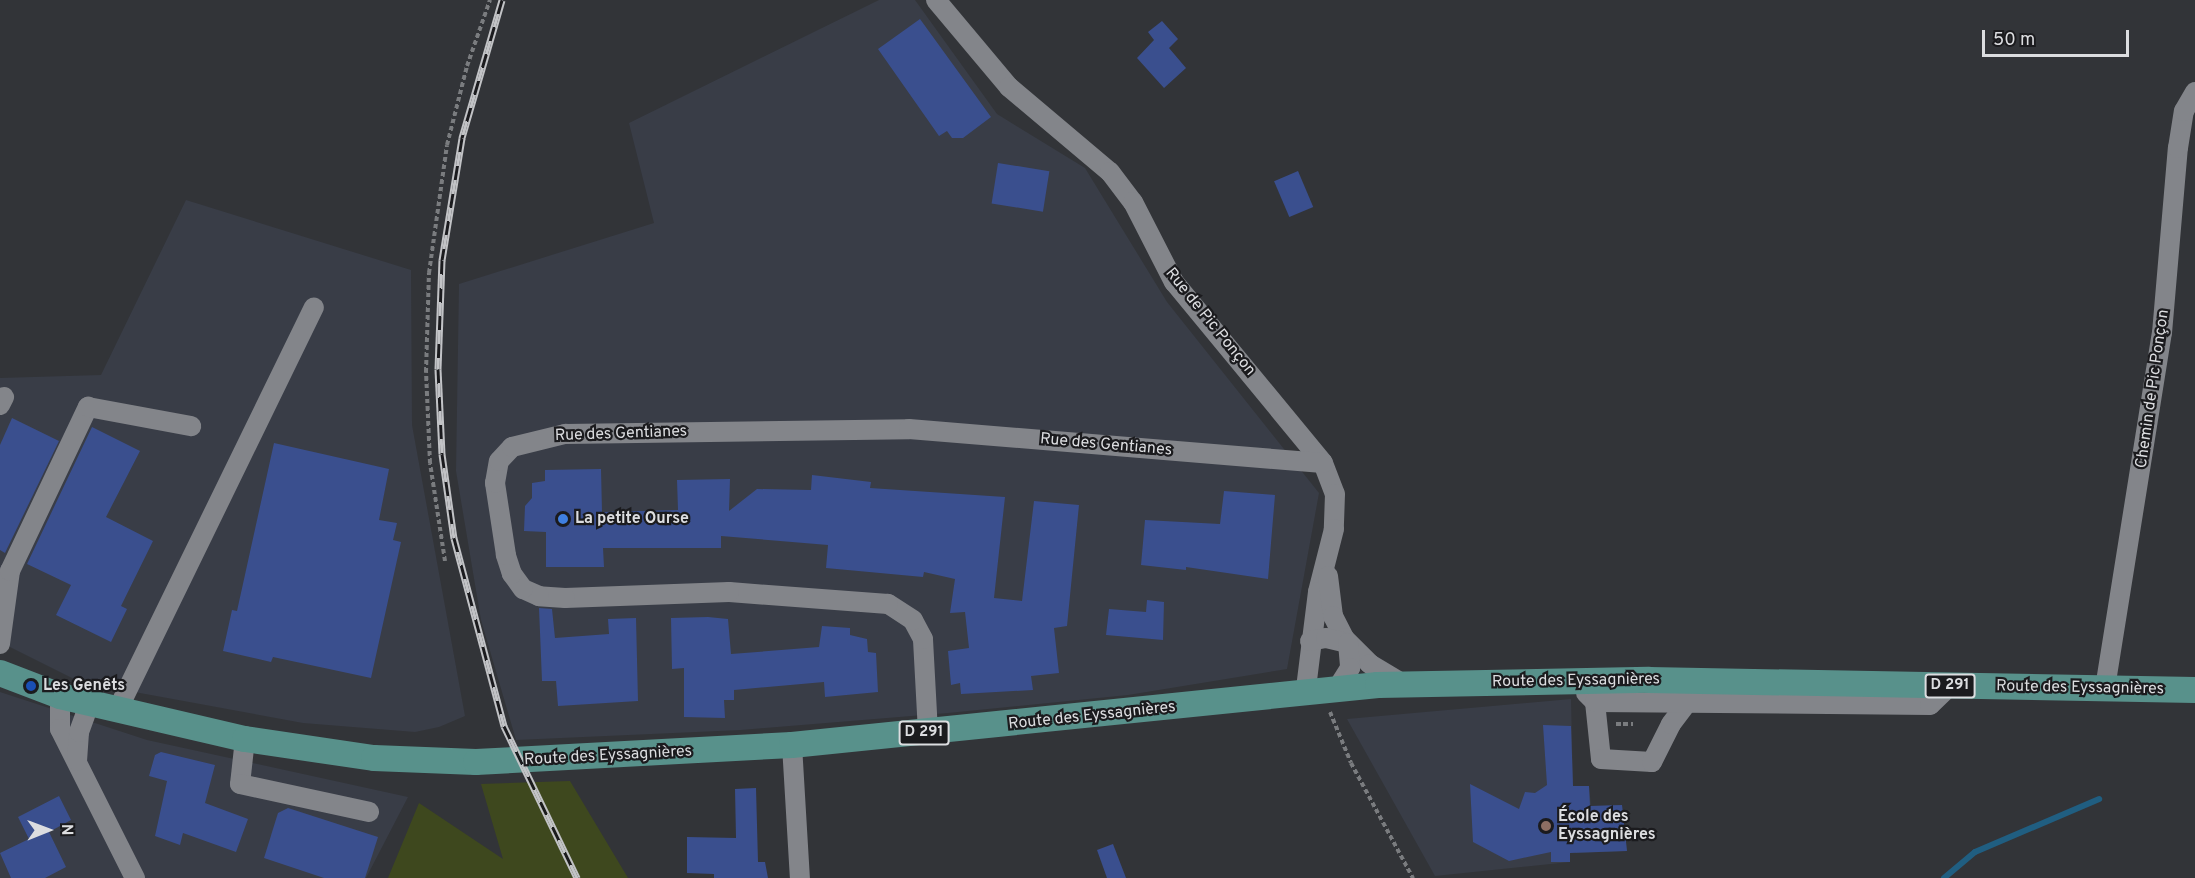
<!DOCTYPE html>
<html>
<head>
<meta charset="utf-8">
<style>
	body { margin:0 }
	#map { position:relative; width:2195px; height:878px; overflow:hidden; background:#323438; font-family:Overpass,sans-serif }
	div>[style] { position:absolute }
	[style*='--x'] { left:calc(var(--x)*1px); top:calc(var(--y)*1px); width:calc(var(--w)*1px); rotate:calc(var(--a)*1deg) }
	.built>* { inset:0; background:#393d47 }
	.green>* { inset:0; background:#3e481e }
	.stream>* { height:6px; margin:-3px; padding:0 3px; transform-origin:3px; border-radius:3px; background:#205e81 }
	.building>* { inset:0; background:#3a4f8e; transform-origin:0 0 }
	.path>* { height:4px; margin-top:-2px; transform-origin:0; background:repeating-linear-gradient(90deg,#7a7c7f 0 4.5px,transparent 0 7.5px) }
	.minor>* { height:20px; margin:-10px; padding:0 10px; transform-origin:10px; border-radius:10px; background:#83858a }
	.major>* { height:26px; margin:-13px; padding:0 13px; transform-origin:13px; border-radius:13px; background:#58918b }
	.rail>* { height:7px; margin-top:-3.5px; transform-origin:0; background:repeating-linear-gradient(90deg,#1b1b1e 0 14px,#c2c3c6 0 28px); box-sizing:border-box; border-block:2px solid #c2c3c6 }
	.dots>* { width:16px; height:16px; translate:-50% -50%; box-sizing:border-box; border:3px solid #1b1b1e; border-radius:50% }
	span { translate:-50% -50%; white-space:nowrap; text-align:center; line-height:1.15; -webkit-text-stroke:4.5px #1b1b1e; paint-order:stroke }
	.shield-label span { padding:2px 4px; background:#1b1b1e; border:2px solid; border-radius:4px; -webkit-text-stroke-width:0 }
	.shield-label { font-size:15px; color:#dcdde0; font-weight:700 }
	.street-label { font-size:16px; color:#dcdde0 }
	.poi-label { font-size:16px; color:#dcdde0; font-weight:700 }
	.left { translate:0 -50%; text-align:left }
	.north { position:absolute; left:18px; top:800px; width:60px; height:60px; -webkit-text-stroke:4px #1b1b1e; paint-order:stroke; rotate:89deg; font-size:16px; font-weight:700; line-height:24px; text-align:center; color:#dcdde0 }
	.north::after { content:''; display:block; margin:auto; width:21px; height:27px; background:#dcdde0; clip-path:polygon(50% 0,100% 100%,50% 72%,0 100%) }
	.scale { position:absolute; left:1982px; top:30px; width:147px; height:27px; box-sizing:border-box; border:3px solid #dcdde0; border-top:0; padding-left:8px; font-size:18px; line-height:21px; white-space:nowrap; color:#dcdde0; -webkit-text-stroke:4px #1b1b1e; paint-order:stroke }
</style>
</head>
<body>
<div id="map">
	<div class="built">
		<div style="clip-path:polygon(879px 0,915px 0,997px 114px,1085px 168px,1167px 302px,1319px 493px,1287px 669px,1128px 695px,948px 713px,741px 730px,516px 740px,481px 620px,456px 471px,459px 284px,654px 223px,629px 123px)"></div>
		<div style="clip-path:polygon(186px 200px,411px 270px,412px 425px,465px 716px,439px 727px,415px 732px,303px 723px,80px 682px,0 642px,0 378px,101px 375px)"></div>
		<div style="clip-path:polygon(0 692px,147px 740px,408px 797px,366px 878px,0 878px)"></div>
		<div style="clip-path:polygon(1571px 699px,1573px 786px,1589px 786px,1591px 806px,1622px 805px,1627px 851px,1576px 853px,1570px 847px,1570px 862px,1435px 876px,1347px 719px)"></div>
	</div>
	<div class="green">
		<div style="clip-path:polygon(570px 781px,628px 878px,388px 878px,419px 803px,503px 859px,481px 784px)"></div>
	</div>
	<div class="stream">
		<div style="--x:1944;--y:878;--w:40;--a:-40"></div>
		<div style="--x:1975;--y:852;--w:135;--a:-23.1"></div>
	</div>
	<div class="building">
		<div style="clip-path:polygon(920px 19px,991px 117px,963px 138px,952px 138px,947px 131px,939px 136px,878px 49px)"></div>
		<div style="clip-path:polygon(1162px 21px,1178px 39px,1169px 48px,1186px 68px,1164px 88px,1137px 58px,1154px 40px,1148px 32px)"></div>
		<div style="left:998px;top:163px;width:52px;height:41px;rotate:9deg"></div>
		<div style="left:1298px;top:171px;width:39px;height:26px;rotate:67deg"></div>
		<div style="clip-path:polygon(12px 418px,59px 441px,5px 553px,0 550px,0 445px)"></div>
		<div style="clip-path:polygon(92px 427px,140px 451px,106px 517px,153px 541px,121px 606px,127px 609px,111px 642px,56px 615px,71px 585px,27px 564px)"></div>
		<div style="clip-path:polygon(274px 443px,389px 469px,379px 520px,397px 523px,393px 540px,401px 542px,371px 678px,273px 657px,271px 662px,223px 651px,232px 610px,237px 611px)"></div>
		<div style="clip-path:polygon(601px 469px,602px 512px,678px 510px,677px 480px,730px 479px,729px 511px,757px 489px,811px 490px,812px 475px,871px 482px,870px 488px,1005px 497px,994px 598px,1022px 601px,1034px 501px,1079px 505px,1067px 626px,1054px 628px,1059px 673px,1031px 676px,1033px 690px,961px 694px,960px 683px,951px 685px,948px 651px,969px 648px,965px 612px,950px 613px,955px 579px,924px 572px,923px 577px,826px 568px,828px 545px,721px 536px,721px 548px,603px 548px,604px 567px,546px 567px,546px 532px,524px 531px,525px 506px,532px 498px,532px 483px,545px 481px,545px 470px)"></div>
		<div style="clip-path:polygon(1224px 491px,1275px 495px,1268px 579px,1186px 567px,1186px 570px,1141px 565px,1145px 520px,1220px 524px)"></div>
		<div style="clip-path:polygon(1147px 600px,1164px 602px,1163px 640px,1106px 635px,1109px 609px,1146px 612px)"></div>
		<div style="clip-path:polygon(539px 608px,552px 609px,555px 638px,609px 634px,608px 619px,636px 618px,638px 701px,558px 706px,556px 681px,542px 681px)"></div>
		<div style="clip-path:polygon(708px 617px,728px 619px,731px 654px,819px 647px,822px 626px,850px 628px,850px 635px,867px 639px,868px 652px,876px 653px,878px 692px,825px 697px,824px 682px,734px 690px,734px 700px,724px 700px,725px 718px,684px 717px,684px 668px,672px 669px,671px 618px)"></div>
		<div style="clip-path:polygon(1543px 725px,1571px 726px,1573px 786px,1589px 786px,1590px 806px,1622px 805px,1627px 851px,1570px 853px,1570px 862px,1551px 862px,1551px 852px,1509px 861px,1473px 842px,1470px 784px,1519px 809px,1525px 792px,1535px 793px,1547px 785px)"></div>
		<div style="clip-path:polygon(161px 752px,215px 765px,205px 803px,248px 819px,236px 852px,183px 833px,180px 845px,155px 836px,167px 781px,149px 776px,155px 755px)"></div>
		<div style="clip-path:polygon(756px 788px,758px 862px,765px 862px,768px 878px,714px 878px,714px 874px,687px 873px,687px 837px,736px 838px,735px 789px)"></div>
		<div style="clip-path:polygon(59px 796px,71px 820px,49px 832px,66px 867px,45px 878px,11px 878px,0 853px,29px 839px,18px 817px)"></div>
		<div style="clip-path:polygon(288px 808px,378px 837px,365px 878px,324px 878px,264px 858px,278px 813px)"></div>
		<div style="clip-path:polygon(1113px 844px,1126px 878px,1107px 878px,1097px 850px)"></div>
	</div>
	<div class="path">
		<div style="--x:445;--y:561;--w:99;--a:-98.7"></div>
		<div style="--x:430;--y:463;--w:91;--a:-92.5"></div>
		<div style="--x:426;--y:372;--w:99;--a:-88.3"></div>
		<div style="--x:429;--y:273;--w:129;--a:-82"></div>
		<div style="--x:447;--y:145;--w:81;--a:-75.8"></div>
		<div style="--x:467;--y:66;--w:70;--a:-70.8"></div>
		<div style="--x:1330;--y:712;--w:55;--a:67.6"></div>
		<div style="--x:1351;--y:763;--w:131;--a:61.7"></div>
		<div style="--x:1616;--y:724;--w:17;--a:0"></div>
	</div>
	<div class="minor">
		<div style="--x:936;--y:0;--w:114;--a:50"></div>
		<div style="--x:1009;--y:87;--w:132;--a:40.1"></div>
		<div style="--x:1110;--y:172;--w:38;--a:53"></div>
		<div style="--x:1133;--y:202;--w:90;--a:62.9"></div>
		<div style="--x:1174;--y:282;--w:234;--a:50.5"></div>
		<div style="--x:1323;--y:463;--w:33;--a:69"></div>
		<div style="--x:1335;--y:494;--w:35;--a:92"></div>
		<div style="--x:1334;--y:529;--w:65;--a:104.3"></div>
		<div style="--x:1318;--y:592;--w:98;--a:97.1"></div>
		<div style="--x:0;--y:405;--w:9;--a:-63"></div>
		<div style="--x:1328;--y:576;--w:40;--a:82.9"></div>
		<div style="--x:1333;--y:616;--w:25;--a:63"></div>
		<div style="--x:1344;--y:638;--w:37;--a:45"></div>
		<div style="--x:1370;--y:664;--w:39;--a:31"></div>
		<div style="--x:1310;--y:641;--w:16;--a:-11"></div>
		<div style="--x:1326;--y:638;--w:23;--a:13"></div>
		<div style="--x:1348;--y:643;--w:25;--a:85"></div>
		<div style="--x:1350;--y:668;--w:22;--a:122"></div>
		<div style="--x:0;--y:644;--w:74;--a:-82.2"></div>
		<div style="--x:10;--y:571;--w:182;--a:-64.6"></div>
		<div style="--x:88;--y:407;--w:105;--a:10.5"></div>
		<div style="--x:2105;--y:688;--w:360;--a:-80.9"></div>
		<div style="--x:2162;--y:333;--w:186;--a:-85.1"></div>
		<div style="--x:2178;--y:148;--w:37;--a:-81"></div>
		<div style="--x:2184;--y:111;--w:22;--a:-60"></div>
		<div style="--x:1586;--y:693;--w:13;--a:45"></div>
		<div style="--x:1595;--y:702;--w:57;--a:84"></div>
		<div style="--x:1601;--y:759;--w:51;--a:3.4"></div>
		<div style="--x:1652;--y:762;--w:42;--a:-63.4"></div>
		<div style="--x:1671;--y:724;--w:38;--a:-53"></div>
		<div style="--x:60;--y:696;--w:33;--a:90"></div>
		<div style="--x:60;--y:729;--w:167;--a:63.3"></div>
		<div style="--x:1595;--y:702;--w:335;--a:0.5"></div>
		<div style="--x:1930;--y:705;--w:28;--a:-44"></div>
		<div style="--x:117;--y:711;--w:449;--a:-64"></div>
		<div style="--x:928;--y:732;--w:93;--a:-93.1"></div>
		<div style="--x:923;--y:639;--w:21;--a:-118"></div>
		<div style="--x:913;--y:620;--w:30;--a:-147"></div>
		<div style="--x:888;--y:604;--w:159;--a:-175.7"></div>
		<div style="--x:729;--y:592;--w:164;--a:177.9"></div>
		<div style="--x:565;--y:598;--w:26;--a:-176"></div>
		<div style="--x:539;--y:596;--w:17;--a:-156"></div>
		<div style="--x:523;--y:589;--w:19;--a:-126"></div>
		<div style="--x:512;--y:574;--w:20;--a:-108"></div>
		<div style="--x:506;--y:555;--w:73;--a:-98.7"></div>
		<div style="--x:495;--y:483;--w:22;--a:-80"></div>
		<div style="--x:499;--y:461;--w:19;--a:-47"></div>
		<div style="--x:512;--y:447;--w:55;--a:-13.8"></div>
		<div style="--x:565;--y:434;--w:344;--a:-0.8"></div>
		<div style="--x:909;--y:429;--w:415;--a:4.7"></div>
		<div style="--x:245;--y:739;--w:45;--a:96.3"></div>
		<div style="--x:240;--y:784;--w:132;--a:12.2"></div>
		<div style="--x:792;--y:745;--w:133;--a:86.6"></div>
		<div style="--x:77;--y:761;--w:29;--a:-86"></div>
		<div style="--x:79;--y:732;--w:30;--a:-70"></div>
	</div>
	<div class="major">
		<div style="--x:0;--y:673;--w:64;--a:21"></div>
		<div style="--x:60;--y:696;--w:190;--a:13.1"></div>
		<div style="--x:245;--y:739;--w:130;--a:8.4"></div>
		<div style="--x:374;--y:758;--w:102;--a:2.2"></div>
		<div style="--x:476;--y:762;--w:316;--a:-3.1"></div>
		<div style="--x:792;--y:745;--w:589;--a:-5.85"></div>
		<div style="--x:1378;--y:685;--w:271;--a:-1.1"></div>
		<div style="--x:1649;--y:680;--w:546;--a:1.05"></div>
	</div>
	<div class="rail">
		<div style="--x:502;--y:0;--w:144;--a:106.2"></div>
		<div style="--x:462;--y:138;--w:124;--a:99.3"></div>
		<div style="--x:442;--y:260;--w:109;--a:92.1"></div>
		<div style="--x:438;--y:369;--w:85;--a:87.3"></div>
		<div style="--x:442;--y:454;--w:85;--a:81.9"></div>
		<div style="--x:454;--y:538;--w:195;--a:75.1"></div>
		<div style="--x:504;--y:726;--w:169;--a:64.3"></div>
	</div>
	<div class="dots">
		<div style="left:563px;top:519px;background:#3f7fe0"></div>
		<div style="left:31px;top:686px;background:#1a4fb4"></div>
		<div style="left:1546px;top:826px;background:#8d6e63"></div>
	</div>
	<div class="shield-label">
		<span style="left:1950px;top:686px">D 291</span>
		<span style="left:924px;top:733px">D 291</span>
	</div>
	<div class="street-label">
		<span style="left:1210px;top:322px;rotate:51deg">Rue de Pic Ponçon</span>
		<span style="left:2153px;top:389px;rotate:-82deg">Chemin de Pic Ponçon</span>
		<span style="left:621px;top:434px;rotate:-2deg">Rue des Gentianes</span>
		<span style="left:1106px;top:445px;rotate:5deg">Rue des Gentianes</span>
		<span style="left:1576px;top:681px;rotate:-1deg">Route des Eyssagnières</span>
		<span style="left:2080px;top:688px;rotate:1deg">Route des Eyssagnières</span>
		<span style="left:1092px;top:716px;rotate:-6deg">Route des Eyssagnières</span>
		<span style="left:608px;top:756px;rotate:-3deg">Route des Eyssagnières</span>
	</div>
	<div class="poi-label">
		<span class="left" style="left:575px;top:519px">La petite Ourse</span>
		<span class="left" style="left:43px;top:686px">Les Genêts</span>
		<span class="left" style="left:1558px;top:826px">École des<br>Eyssagnières</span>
	</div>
	<div class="north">N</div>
	<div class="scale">50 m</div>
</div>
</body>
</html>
